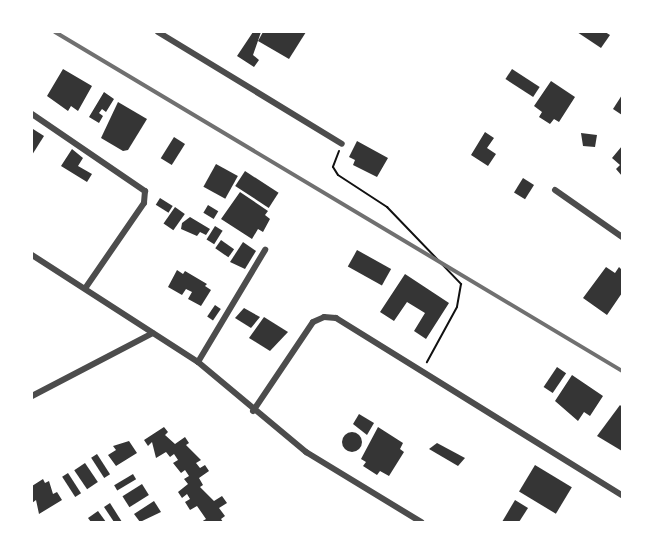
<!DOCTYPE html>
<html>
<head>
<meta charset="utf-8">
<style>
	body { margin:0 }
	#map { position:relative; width:654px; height:554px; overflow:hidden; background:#fff; font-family:"Exo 2",sans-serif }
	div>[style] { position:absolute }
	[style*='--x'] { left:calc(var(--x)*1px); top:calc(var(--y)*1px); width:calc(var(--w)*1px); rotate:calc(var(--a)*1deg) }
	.building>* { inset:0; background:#353535; transform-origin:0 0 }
	.round { border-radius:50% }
	.path>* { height:2px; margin:-1px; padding:0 1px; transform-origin:1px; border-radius:1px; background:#111 }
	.minor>* { height:6px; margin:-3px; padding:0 3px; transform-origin:3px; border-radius:3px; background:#4c4c4c }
	.rail>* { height:4px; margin:-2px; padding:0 2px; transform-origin:2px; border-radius:2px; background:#707070 }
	span { translate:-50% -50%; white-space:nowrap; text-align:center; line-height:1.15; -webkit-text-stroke:5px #fff; paint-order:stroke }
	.frame { position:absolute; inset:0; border:33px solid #fff; pointer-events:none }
</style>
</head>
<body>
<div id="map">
	<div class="building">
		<div style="clip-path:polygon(253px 32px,261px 32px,253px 55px,259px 60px,254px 67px,237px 56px)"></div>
		<div style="clip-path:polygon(263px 32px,306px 32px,289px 59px,258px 41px)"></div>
		<div style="clip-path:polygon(577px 32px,605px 32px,610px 35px,601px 48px)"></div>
		<div style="clip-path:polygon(63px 69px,92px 86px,78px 111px,71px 106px,68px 111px,47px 96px)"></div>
		<div style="left:512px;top:69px;width:33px;height:12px;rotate:33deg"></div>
		<div style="clip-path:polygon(551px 81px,575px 97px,559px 122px,554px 119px,550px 124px,539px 117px,542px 112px,534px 106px)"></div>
		<div style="clip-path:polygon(104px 92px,114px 99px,106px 112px,102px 109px,99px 113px,103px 116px,99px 123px,89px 117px)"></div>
		<div style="clip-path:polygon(622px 95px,622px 115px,613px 109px)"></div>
		<div style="clip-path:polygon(118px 102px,147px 119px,128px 150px,123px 151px,101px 138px)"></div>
		<div style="clip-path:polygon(33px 129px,44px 136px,32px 155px,32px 132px)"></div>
		<div style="clip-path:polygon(485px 132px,494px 138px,487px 148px,496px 154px,488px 166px,471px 155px)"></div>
		<div style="clip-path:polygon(581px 133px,597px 135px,595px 147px,583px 146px)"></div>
		<div style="left:174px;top:137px;width:13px;height:25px;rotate:32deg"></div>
		<div style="clip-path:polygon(357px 141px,388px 158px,377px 177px,353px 165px,355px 160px,349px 157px)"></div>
		<div style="clip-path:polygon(622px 146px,622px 176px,616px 169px,620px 165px,612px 158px)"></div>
		<div style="clip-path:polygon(72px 149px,83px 158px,78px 166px,92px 174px,87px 182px,61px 166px)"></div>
		<div style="left:216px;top:164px;width:25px;height:26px;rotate:29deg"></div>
		<div style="left:245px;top:171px;width:40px;height:18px;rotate:33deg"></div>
		<div style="left:523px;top:178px;width:13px;height:17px;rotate:32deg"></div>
		<div style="clip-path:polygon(240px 192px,268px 211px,265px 215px,270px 219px,263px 232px,258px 229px,252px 239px,221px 219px)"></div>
		<div style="left:160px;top:198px;width:15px;height:8px;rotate:32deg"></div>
		<div style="left:208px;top:205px;width:12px;height:9px;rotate:31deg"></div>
		<div style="left:175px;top:207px;width:12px;height:20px;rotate:35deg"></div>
		<div style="clip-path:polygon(190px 217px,210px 229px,206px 235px,200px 232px,197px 236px,181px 229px,182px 223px)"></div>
		<div style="left:215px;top:226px;width:9px;height:16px;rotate:32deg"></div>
		<div style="left:221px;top:240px;width:16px;height:10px;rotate:35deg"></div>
		<div style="clip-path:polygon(243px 242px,256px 251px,245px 269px,230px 262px)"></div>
		<div style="left:357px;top:250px;width:39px;height:19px;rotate:29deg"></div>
		<div style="clip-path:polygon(606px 267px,615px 273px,619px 267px,622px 270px,622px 293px,607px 315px,583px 298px)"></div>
		<div style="clip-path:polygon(177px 270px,183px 274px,185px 271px,207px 284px,205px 286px,211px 290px,201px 306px,188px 299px,192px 292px,186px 289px,182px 295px,168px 287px)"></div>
		<div style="clip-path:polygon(405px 274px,449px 303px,426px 339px,414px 331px,425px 313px,407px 302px,394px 321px,380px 312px)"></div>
		<div style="left:215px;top:305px;width:7px;height:14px;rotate:34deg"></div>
		<div style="clip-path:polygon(244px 308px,260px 317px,251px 328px,235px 318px)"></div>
		<div style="clip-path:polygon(264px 317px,288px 332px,270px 351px,249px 338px)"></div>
		<div style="left:557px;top:367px;width:11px;height:24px;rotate:34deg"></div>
		<div style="clip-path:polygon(572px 375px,603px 396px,590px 416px,584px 412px,578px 421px,555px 401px)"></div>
		<div style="clip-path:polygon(620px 405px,622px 407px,622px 451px,597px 436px)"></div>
		<div style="clip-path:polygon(359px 414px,374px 423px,367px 435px,353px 424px)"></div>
		<div style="clip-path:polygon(164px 427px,168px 432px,165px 435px,175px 444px,185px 437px,189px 443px,186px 445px,201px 460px,196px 463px,200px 468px,205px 465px,209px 471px,199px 478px,203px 485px,200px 487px,214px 501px,222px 496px,227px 503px,219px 508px,225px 516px,221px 519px,223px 522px,201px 522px,206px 519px,197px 506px,190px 510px,185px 502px,190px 499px,187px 494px,182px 498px,178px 492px,188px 484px,184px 479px,189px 476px,185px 470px,181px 473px,173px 463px,178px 460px,174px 454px,170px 457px,166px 452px,156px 458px,152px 442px,148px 446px,144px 440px)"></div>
		<div style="clip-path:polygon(378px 427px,403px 443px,400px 449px,404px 452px,389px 476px,380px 471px,377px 475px,363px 466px,366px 462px,361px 459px)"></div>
		<div class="round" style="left:342px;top:432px;width:20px;height:20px"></div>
		<div style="clip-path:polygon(129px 441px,137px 453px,116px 466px,108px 455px,116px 450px,113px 446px)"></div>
		<div style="clip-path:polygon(437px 443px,465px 458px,458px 466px,429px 449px)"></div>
		<div style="left:97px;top:454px;width:24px;height:7px;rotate:57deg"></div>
		<div style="left:85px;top:463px;width:23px;height:13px;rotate:56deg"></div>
		<div style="left:535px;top:465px;width:43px;height:31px;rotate:31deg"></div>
		<div style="left:68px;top:473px;width:24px;height:7px;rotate:57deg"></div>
		<div style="left:133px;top:474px;width:6px;height:22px;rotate:59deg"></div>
		<div style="clip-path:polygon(43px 479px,45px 483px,49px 481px,53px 494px,57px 492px,62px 500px,39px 514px,36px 500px,32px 503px,32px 486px)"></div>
		<div style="left:142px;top:484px;width:13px;height:23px;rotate:58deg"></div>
		<div style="clip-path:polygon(515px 500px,528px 508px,519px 522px,502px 522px)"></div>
		<div style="clip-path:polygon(154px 501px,161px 512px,140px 522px,134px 514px)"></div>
		<div style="clip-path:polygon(110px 503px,122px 522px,114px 522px,104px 507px)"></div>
		<div style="clip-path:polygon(98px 511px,106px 522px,91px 522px,88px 518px)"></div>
	</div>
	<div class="path">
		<div style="--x:339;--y:151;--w:17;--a:111"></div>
		<div style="--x:333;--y:167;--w:9;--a:58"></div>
		<div style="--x:338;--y:175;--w:59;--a:33.1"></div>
		<div style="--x:387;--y:207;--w:107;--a:46.1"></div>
		<div style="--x:461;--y:284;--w:23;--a:100"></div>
		<div style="--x:457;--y:307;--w:63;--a:118.6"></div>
	</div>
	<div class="minor">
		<div style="--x:158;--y:32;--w:215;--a:31.3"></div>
		<div style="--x:32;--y:114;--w:137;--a:34.3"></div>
		<div style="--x:145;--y:191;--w:12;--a:95"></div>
		<div style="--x:144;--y:203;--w:102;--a:124.6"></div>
		<div style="--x:555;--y:190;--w:82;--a:35"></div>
		<div style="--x:32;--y:255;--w:197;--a:32.8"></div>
		<div style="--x:198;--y:362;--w:141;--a:39.8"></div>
		<div style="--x:306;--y:452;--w:135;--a:31.3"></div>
		<div style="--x:198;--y:362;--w:131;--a:-59.1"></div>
		<div style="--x:32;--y:396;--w:136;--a:-27.5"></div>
		<div style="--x:253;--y:411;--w:107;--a:-56"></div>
		<div style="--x:313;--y:322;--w:12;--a:-24"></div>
		<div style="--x:324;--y:317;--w:12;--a:5"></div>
		<div style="--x:336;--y:318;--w:336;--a:31.8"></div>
	</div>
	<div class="rail">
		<div style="--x:55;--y:32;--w:661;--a:30.87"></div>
	</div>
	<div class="frame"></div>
</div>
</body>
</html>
